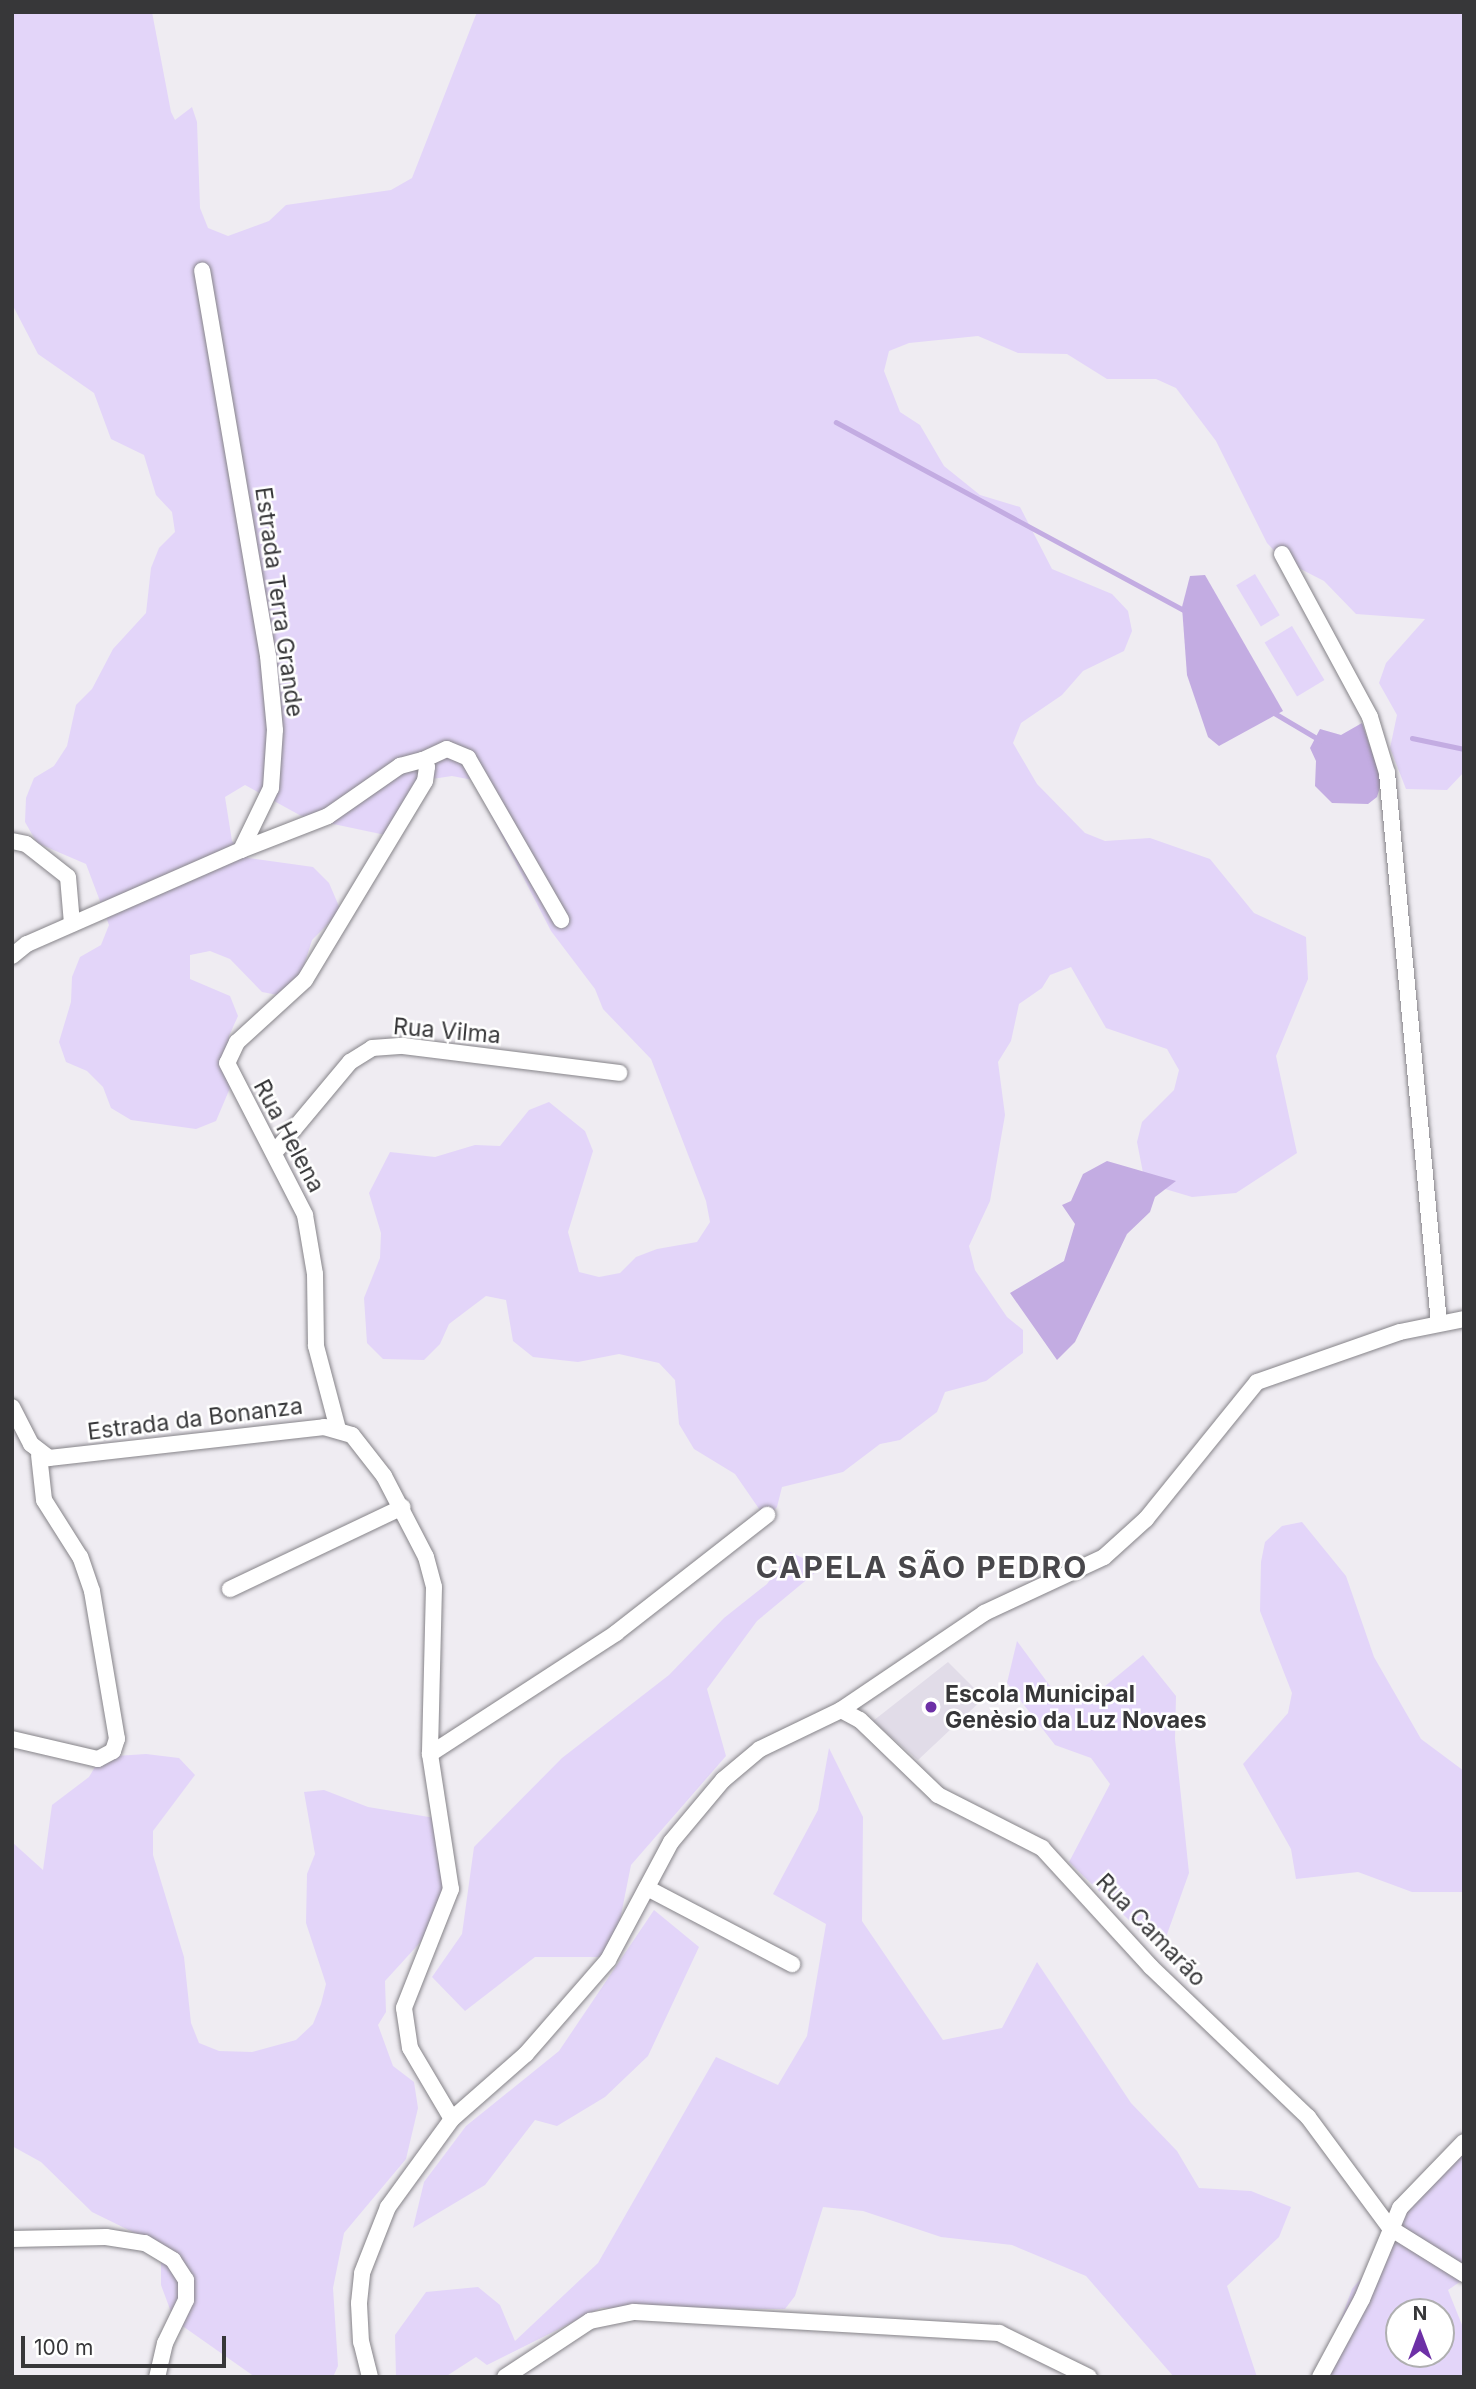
<!DOCTYPE html>
<html>
<head>
<meta charset="utf-8">
<style>
	body { margin:0 }
	#map { position:relative; width:1476px; height:2389px; overflow:hidden; background:#efecf2; font-family:Inter,sans-serif }
	div>[style] { position:absolute }
	[style*='--x'] { left:calc(var(--x)*1px); top:calc(var(--y)*1px); width:calc(var(--w)*1px); rotate:calc(var(--a)*1deg) }
	.built>* { inset:0; background:#e1dce8 }
	.green>* { inset:0; background:#e3d5f9; transform-origin:0 0 }
	.water>* { inset:0; background:#c3ace2 }
	.stream>* { height:4.5px; margin:-2.25px; padding:0 2.25px; transform-origin:2.25px; border-radius:2.25px; background:#c3ace2 }
	.roads { filter:drop-shadow(0 0 2px #868489) drop-shadow(0 0 2px #868489) }
	.minor>* { height:16px; margin:-8px; padding:0 8px; transform-origin:8px; border-radius:8px; background:#fff }
	.dots>* { width:19px; height:19px; translate:-50% -50%; box-sizing:border-box; border:4px solid #fff; border-radius:50% }
	span { translate:-50% -50%; white-space:nowrap; text-align:center; line-height:1.15; -webkit-text-stroke:5px #fff; paint-order:stroke }
	.street-label { font-size:23px; color:#373739 }
	.poi-label { font-size:23px; color:#373739; font-weight:700 }
	.left { translate:0 -50%; text-align:left }
	.district-label { font-size:30px; color:#48474b; font-weight:700; letter-spacing:2px }
	.frame { position:absolute; inset:0; border:14px solid #373739; pointer-events:none }
	.north { position:absolute; left:1385px; top:2298px; width:70px; height:70px; box-sizing:border-box; background:#fff; border:2px solid #afafb0; border-radius:50%; rotate:0deg; font-size:19px; font-weight:700; line-height:28px; text-align:center; color:#373739 }
	.north::after { content:''; display:block; margin:auto; width:24px; height:32px; background:#6d30a6; clip-path:polygon(50% 0,100% 100%,50% 72%,0 100%) }
	.scale { position:absolute; left:21px; top:2336px; width:205px; height:32px; box-sizing:border-box; border:4px solid #373739; border-top:0; padding-left:9px; font-size:21px; line-height:24px; white-space:nowrap; color:#373739; -webkit-text-stroke:5px #fff; paint-order:stroke }
</style>
</head>
<body>
<div id="map">
	<div class="built">
		<div style="clip-path:polygon(948px 1662px,984px 1698px,918px 1760px,873px 1721px)"></div>
	</div>
	<div class="green">
		<div style="clip-path:polygon(12px 12px,152px 12px,171px 112px,175px 120px,192px 107px,197px 122px,200px 208px,208px 228px,228px 236px,269px 221px,286px 205px,391px 190px,412px 178px,477px 12px,1464px 12px,1464px 772px,1447px 790px,1406px 789px,1390px 748px,1397px 715px,1379px 683px,1386px 663px,1425px 619px,1356px 614px,1324px 581px,1283px 560px,1267px 543px,1216px 441px,1176px 388px,1156px 379px,1107px 379px,1067px 354px,1018px 353px,978px 336px,909px 343px,889px 351px,884px 371px,900px 412px,920px 425px,944px 466px,980px 495px,1020px 507px,1052px 569px,1112px 594px,1128px 611px,1132px 631px,1124px 651px,1083px 671px,1062px 695px,1021px 723px,1013px 743px,1037px 784px,1085px 833px,1105px 841px,1150px 838px,1210px 859px,1254px 913px,1306px 937px,1308px 979px,1276px 1056px,1297px 1153px,1236px 1193px,1192px 1197px,1145px 1183px,1137px 1142px,1142px 1122px,1174px 1090px,1179px 1070px,1167px 1049px,1106px 1028px,1071px 967px,1050px 975px,1042px 988px,1019px 1004px,1011px 1041px,998px 1062px,1005px 1115px,990px 1201px,969px 1246px,975px 1270px,1007px 1317px,1023px 1330px,1023px 1353px,986px 1381px,945px 1392px,937px 1412px,900px 1440px,880px 1444px,843px 1472px,782px 1487px,777px 1507px,766px 1519px,735px 1474px,694px 1449px,679px 1424px,675px 1380px,659px 1363px,619px 1354px,578px 1362px,533px 1357px,513px 1341px,506px 1300px,486px 1296px,449px 1324px,440px 1344px,424px 1360px,383px 1359px,367px 1343px,364px 1298px,380px 1258px,381px 1233px,369px 1193px,390px 1152px,435px 1157px,475px 1145px,500px 1146px,529px 1110px,549px 1102px,585px 1131px,593px 1151px,568px 1232px,579px 1272px,599px 1277px,620px 1273px,636px 1257px,657px 1249px,697px 1242px,710px 1222px,706px 1201px,651px 1059px,603px 1009px,595px 989px,551px 931px,473px 780px,452px 776px,432px 779px,390px 836px,305px 818px,245px 785px,225px 797px,232px 841px,248px 858px,313px 867px,329px 883px,341px 911px,312px 940px,299px 981px,283px 996px,262px 992px,230px 959px,210px 951px,190px 955px,190px 979px,230px 996px,238px 1016px,229px 1036px,233px 1081px,216px 1121px,196px 1129px,131px 1120px,111px 1108px,103px 1087px,87px 1071px,66px 1062px,59px 1042px,71px 1002px,72px 977px,80px 957px,101px 945px,109px 925px,86px 864px,37px 843px,25px 822px,26px 798px,34px 778px,54px 766px,67px 746px,76px 705px,92px 689px,113px 649px,146px 613px,151px 568px,159px 548px,175px 532px,172px 512px,156px 495px,144px 455px,111px 439px,94px 393px,38px 354px,12px 304px)"></div>
		<div style="left:1255px;top:574px;width:48px;height:22px;rotate:59deg"></div>
		<div style="left:1292px;top:626px;width:63px;height:32px;rotate:59deg"></div>
		<div style="clip-path:polygon(1302px 1522px,1346px 1576px,1374px 1657px,1421px 1739px,1464px 1771px,1464px 1892px,1412px 1892px,1358px 1872px,1296px 1879px,1291px 1849px,1243px 1764px,1288px 1713px,1292px 1693px,1260px 1611px,1261px 1562px,1265px 1542px,1282px 1526px)"></div>
		<div style="clip-path:polygon(790px 1552px,822px 1567px,757px 1621px,707px 1689px,726px 1756px,631px 1865px,620px 1920px,602px 1957px,535px 1957px,465px 2011px,432px 1977px,462px 1934px,474px 1847px,562px 1758px,669px 1675px,724px 1618px,767px 1584px)"></div>
		<div style="clip-path:polygon(1017px 1641px,1050px 1686px,1093px 1696px,1143px 1655px,1176px 1696px,1175px 1739px,1189px 1873px,1161px 1951px,1069px 1862px,1110px 1784px,1091px 1758px,1055px 1745px,1007px 1683px)"></div>
		<div style="clip-path:polygon(829px 1748px,863px 1817px,862px 1921px,943px 2040px,1002px 2028px,1037px 1962px,1131px 2103px,1177px 2151px,1199px 2188px,1251px 2191px,1291px 2207px,1279px 2237px,1227px 2286px,1257px 2377px,1174px 2377px,1086px 2276px,1012px 2245px,941px 2237px,863px 2211px,823px 2207px,795px 2296px,785px 2309px,601px 2308px,487px 2365px,476px 2357px,445px 2377px,396px 2377px,395px 2335px,426px 2292px,478px 2287px,500px 2305px,515px 2341px,598px 2263px,716px 2057px,778px 2085px,807px 2036px,826px 1924px,773px 1894px,818px 1810px)"></div>
		<div style="clip-path:polygon(146px 1754px,179px 1758px,195px 1775px,153px 1831px,153px 1855px,184px 1957px,191px 2023px,199px 2043px,219px 2051px,252px 2052px,296px 2040px,313px 2024px,321px 2004px,326px 1984px,306px 1923px,307px 1874px,315px 1854px,304px 1792px,324px 1790px,368px 1807px,435px 1818px,447px 1913px,385px 1981px,386px 2012px,378px 2025px,393px 2066px,414px 2082px,418px 2108px,406px 2159px,344px 2233px,333px 2288px,338px 2366px,333px 2377px,255px 2377px,174px 2320px,161px 2285px,161px 2261px,149px 2240px,92px 2212px,41px 2162px,12px 2146px,12px 1842px,43px 1870px,52px 1805px,89px 1777px,101px 1757px)"></div>
		<div style="clip-path:polygon(654px 1910px,699px 1947px,648px 2056px,605px 2097px,557px 2126px,535px 2120px,485px 2185px,413px 2228px,424px 2182px,466px 2126px,559px 2051px)"></div>
		<div style="clip-path:polygon(evenodd,1464px 2136px,1464px 2279px,1448px 2290px,1464px 2330px,1464px 2377px,1320px 2377px,1352px 2289px,1387px 2248px,1410px 2194px,1464px 2136px,1399px 2312px,1441px 2312px,1441px 2354px,1399px 2354px,1399px 2312px)"></div>
	</div>
	<div class="water">
		<div style="clip-path:polygon(1205px 575px,1283px 711px,1219px 746px,1208px 737px,1187px 675px,1182px 607px,1190px 576px)"></div>
		<div style="clip-path:polygon(1362px 723px,1382px 781px,1377px 797px,1368px 804px,1332px 803px,1315px 786px,1316px 761px,1310px 748px,1320px 729px,1341px 735px)"></div>
		<div style="clip-path:polygon(1107px 1161px,1176px 1181px,1155px 1197px,1150px 1212px,1127px 1234px,1075px 1342px,1057px 1360px,1010px 1293px,1064px 1261px,1075px 1224px,1062px 1205px,1071px 1201px,1083px 1174px)"></div>
	</div>
	<div class="stream">
		<div style="--x:836;--y:422;--w:397;--a:28.4"></div>
		<div style="--x:1271;--y:711;--w:57;--a:30.6"></div>
		<div style="--x:1412;--y:738;--w:53;--a:11.9"></div>
	</div>
	<div class="roads">
		<div class="minor">
			<div style="--x:1282;--y:554;--w:185;--a:61.6"></div>
			<div style="--x:1370;--y:717;--w:59;--a:73.1"></div>
			<div style="--x:1387;--y:773;--w:552;--a:84.6"></div>
			<div style="--x:423;--y:760;--w:26;--a:-25"></div>
			<div style="--x:447;--y:749;--w:23;--a:23"></div>
			<div style="--x:468;--y:758;--w:187;--a:60.1"></div>
			<div style="--x:12;--y:841;--w:14;--a:12"></div>
			<div style="--x:26;--y:844;--w:53;--a:38.2"></div>
			<div style="--x:68;--y:877;--w:47;--a:85.1"></div>
			<div style="--x:241;--y:850;--w:93;--a:-21.3"></div>
			<div style="--x:328;--y:816;--w:88;--a:-34.8"></div>
			<div style="--x:400;--y:766;--w:24;--a:-15"></div>
			<div style="--x:423;--y:760;--w:8;--a:60"></div>
			<div style="--x:427;--y:767;--w:14;--a:98"></div>
			<div style="--x:425;--y:781;--w:232;--a:121.1"></div>
			<div style="--x:305;--y:980;--w:92;--a:137.6"></div>
			<div style="--x:237;--y:1042;--w:23;--a:115"></div>
			<div style="--x:227;--y:1063;--w:171;--a:62.8"></div>
			<div style="--x:305;--y:1215;--w:60;--a:80.4"></div>
			<div style="--x:315;--y:1274;--w:72;--a:89.2"></div>
			<div style="--x:316;--y:1346;--w:86;--a:75.2"></div>
			<div style="--x:12;--y:956;--w:19;--a:-39"></div>
			<div style="--x:27;--y:944;--w:234;--a:-23.7"></div>
			<div style="--x:241;--y:850;--w:69;--a:-64.2"></div>
			<div style="--x:271;--y:788;--w:58;--a:-86.1"></div>
			<div style="--x:275;--y:730;--w:74;--a:-95.4"></div>
			<div style="--x:268;--y:656;--w:391;--a:-99.7"></div>
			<div style="--x:274;--y:1153;--w:119;--a:-50.1"></div>
			<div style="--x:350;--y:1062;--w:26;--a:-32"></div>
			<div style="--x:372;--y:1048;--w:31;--a:-4"></div>
			<div style="--x:403;--y:1046;--w:218;--a:7.1"></div>
			<div style="--x:12;--y:1407;--w:42;--a:62.8"></div>
			<div style="--x:31;--y:1444;--w:23;--a:38"></div>
			<div style="--x:49;--y:1458;--w:277;--a:-6.4"></div>
			<div style="--x:324;--y:1427;--w:29;--a:16"></div>
			<div style="--x:352;--y:1435;--w:52;--a:52"></div>
			<div style="--x:384;--y:1476;--w:91;--a:62.6"></div>
			<div style="--x:426;--y:1557;--w:31;--a:75"></div>
			<div style="--x:434;--y:1587;--w:167;--a:91.4"></div>
			<div style="--x:430;--y:1754;--w:137;--a:81.2"></div>
			<div style="--x:451;--y:1889;--w:128;--a:111.6"></div>
			<div style="--x:404;--y:2008;--w:40;--a:81.5"></div>
			<div style="--x:410;--y:2048;--w:82;--a:59.4"></div>
			<div style="--x:230;--y:1589;--w:191;--a:-25.4"></div>
			<div style="--x:841;--y:1710;--w:21;--a:28"></div>
			<div style="--x:860;--y:1720;--w:108;--a:43.9"></div>
			<div style="--x:938;--y:1795;--w:117;--a:27"></div>
			<div style="--x:1042;--y:1848;--w:161;--a:47.5"></div>
			<div style="--x:1151;--y:1967;--w:217;--a:43.7"></div>
			<div style="--x:1308;--y:2117;--w:138;--a:53.5"></div>
			<div style="--x:1390;--y:2228;--w:87;--a:31.9"></div>
			<div style="--x:12;--y:1739;--w:88;--a:13.1"></div>
			<div style="--x:98;--y:1759;--w:17;--a:-28"></div>
			<div style="--x:113;--y:1751;--w:13;--a:-72"></div>
			<div style="--x:117;--y:1739;--w:150;--a:-99.6"></div>
			<div style="--x:92;--y:1591;--w:36;--a:-109"></div>
			<div style="--x:80;--y:1557;--w:67;--a:-122.3"></div>
			<div style="--x:44;--y:1500;--w:45;--a:-96.3"></div>
			<div style="--x:430;--y:1754;--w:222;--a:-33"></div>
			<div style="--x:616;--y:1633;--w:192;--a:-38"></div>
			<div style="--x:647;--y:1888;--w:164;--a:27.7"></div>
			<div style="--x:12;--y:2239;--w:94;--a:-1.2"></div>
			<div style="--x:106;--y:2237;--w:39;--a:9"></div>
			<div style="--x:145;--y:2243;--w:33;--a:31"></div>
			<div style="--x:173;--y:2260;--w:24;--a:57"></div>
			<div style="--x:186;--y:2280;--w:20;--a:90"></div>
			<div style="--x:186;--y:2300;--w:48;--a:116"></div>
			<div style="--x:165;--y:2343;--w:35;--a:103"></div>
			<div style="--x:370;--y:2377;--w:36;--a:-104"></div>
			<div style="--x:361;--y:2342;--w:39;--a:-93"></div>
			<div style="--x:359;--y:2303;--w:30;--a:-84"></div>
			<div style="--x:362;--y:2273;--w:71;--a:-68.5"></div>
			<div style="--x:388;--y:2207;--w:109;--a:-54"></div>
			<div style="--x:452;--y:2119;--w:98;--a:-41.3"></div>
			<div style="--x:526;--y:2054;--w:125;--a:-48.9"></div>
			<div style="--x:608;--y:1960;--w:134;--a:-61.9"></div>
			<div style="--x:671;--y:1842;--w:81;--a:-50"></div>
			<div style="--x:723;--y:1780;--w:48;--a:-40"></div>
			<div style="--x:760;--y:1749;--w:90;--a:-25.7"></div>
			<div style="--x:841;--y:1710;--w:173;--a:-34.1"></div>
			<div style="--x:984;--y:1613;--w:132;--a:-25"></div>
			<div style="--x:1104;--y:1557;--w:57;--a:-42.1"></div>
			<div style="--x:1146;--y:1519;--w:176;--a:-51"></div>
			<div style="--x:1257;--y:1382;--w:151;--a:-19.3"></div>
			<div style="--x:1400;--y:1332;--w:65;--a:-11.5"></div>
			<div style="--x:505;--y:2377;--w:102;--a:-33.4"></div>
			<div style="--x:590;--y:2321;--w:45;--a:-11.6"></div>
			<div style="--x:634;--y:2312;--w:366;--a:3.3"></div>
			<div style="--x:999;--y:2333;--w:100;--a:26.1"></div>
			<div style="--x:1320;--y:2377;--w:89;--a:-61.7"></div>
			<div style="--x:1362;--y:2299;--w:99;--a:-67.3"></div>
			<div style="--x:1400;--y:2208;--w:92;--a:-45.9"></div>
		</div>
	</div>
	<div class="dots">
		<div style="left:931px;top:1707px;background:#6d30a6"></div>
	</div>
	<div class="street-label">
		<span style="left:279px;top:602px;rotate:82deg">Estrada Terra Grande</span>
		<span style="left:447px;top:1031px;rotate:5deg">Rua Vilma</span>
		<span style="left:289px;top:1136px;rotate:62deg">Rua Helena</span>
		<span style="left:195px;top:1419px;rotate:-7deg">Estrada da Bonanza</span>
		<span style="left:1151px;top:1930px;rotate:46deg">Rua Camarão</span>
	</div>
	<div class="poi-label">
		<span class="left" style="left:945px;top:1707px">Escola Municipal<br>Genèsio da Luz Novaes</span>
	</div>
	<div class="district-label">
		<span style="left:922px;top:1567px">CAPELA SÃO PEDRO</span>
	</div>
	<div class="frame"></div>
	<div class="north">N</div>
	<div class="scale">100 m</div>
</div>
</body>
</html>
